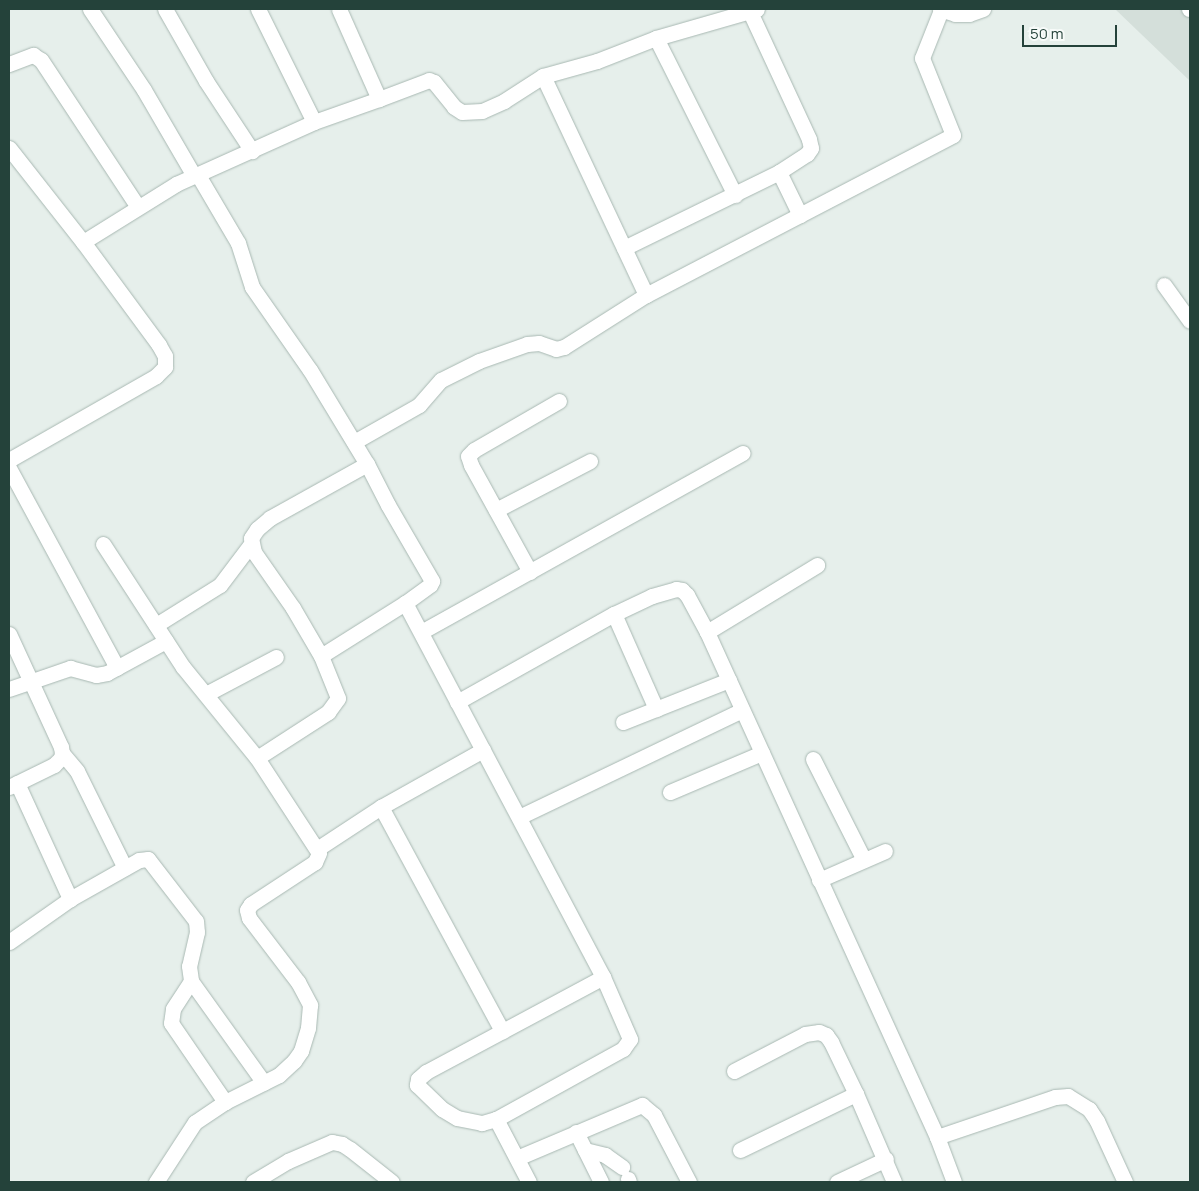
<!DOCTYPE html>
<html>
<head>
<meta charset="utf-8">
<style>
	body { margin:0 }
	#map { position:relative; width:1199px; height:1191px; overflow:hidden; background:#e6efeb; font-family:Manrope,sans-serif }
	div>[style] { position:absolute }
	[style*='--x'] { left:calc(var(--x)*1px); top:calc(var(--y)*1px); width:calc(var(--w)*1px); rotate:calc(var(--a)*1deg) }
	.built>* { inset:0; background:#d4dfda }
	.roads { filter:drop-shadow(0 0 1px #a8b8b2) drop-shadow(0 0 1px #a8b8b2) }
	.minor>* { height:15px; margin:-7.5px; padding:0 7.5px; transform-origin:7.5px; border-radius:7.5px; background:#fff }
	span { translate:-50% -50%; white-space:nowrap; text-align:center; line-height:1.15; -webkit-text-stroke:4px #f7fbf9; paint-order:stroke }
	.frame { position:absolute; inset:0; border:10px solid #24423a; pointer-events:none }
	.scale { position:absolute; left:1022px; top:25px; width:95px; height:22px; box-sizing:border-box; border:2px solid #24423a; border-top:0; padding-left:6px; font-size:15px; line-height:18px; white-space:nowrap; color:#24423a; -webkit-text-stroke:4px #f7fbf9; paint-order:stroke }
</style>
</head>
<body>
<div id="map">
	<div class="built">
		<div style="clip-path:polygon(1115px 9px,1190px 9px,1190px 81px)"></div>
	</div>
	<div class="roads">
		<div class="minor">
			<div style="--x:90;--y:9;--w:97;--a:56.3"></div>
			<div style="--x:144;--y:90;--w:99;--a:59.8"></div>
			<div style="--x:165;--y:9;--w:83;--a:60.3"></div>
			<div style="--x:206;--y:81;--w:84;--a:56.7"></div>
			<div style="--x:258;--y:9;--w:126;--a:63.6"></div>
			<div style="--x:940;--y:9;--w:16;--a:18"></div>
			<div style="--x:955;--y:14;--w:14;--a:0"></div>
			<div style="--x:969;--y:14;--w:15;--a:-20"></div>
			<div style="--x:1189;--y:9;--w:1;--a:0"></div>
			<div style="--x:656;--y:38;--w:176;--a:63.3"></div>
			<div style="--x:9;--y:64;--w:26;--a:-21"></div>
			<div style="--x:33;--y:55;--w:9;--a:32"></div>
			<div style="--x:41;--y:60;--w:176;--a:56.6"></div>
			<div style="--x:543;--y:76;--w:242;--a:64.8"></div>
			<div style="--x:646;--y:295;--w:346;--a:-27.5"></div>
			<div style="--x:953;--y:135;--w:83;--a:-111.9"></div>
			<div style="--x:922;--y:58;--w:52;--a:-68.4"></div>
			<div style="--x:379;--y:99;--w:53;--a:-20.8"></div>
			<div style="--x:429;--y:80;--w:5;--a:22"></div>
			<div style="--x:434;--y:82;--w:32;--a:51"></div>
			<div style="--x:454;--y:107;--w:9;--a:32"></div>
			<div style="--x:462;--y:112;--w:20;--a:-3"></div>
			<div style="--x:482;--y:111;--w:24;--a:-24"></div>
			<div style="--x:504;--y:101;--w:46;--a:-32.7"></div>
			<div style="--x:543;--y:76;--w:56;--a:-15.5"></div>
			<div style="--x:597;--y:61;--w:63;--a:-21.3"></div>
			<div style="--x:656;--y:38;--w:105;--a:-16"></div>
			<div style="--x:9;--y:148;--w:120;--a:51.8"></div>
			<div style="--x:83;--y:242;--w:110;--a:-31.9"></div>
			<div style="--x:176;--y:184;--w:151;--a:-24.2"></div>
			<div style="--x:314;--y:122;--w:69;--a:-19.5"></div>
			<div style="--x:379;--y:99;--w:98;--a:-114"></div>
			<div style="--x:779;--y:172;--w:48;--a:64"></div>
			<div style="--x:198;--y:175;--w:79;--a:59.5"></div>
			<div style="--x:238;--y:243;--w:46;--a:72.3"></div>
			<div style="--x:252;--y:287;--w:101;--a:55.1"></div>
			<div style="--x:310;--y:370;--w:110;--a:58.8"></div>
			<div style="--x:367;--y:464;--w:46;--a:62.9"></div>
			<div style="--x:388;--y:505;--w:88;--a:59.9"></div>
			<div style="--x:432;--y:581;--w:4;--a:117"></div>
			<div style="--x:430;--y:585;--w:31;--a:144"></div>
			<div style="--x:405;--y:603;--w:99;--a:147.8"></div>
			<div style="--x:624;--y:248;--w:173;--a:-26.1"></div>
			<div style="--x:779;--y:172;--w:33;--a:-33"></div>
			<div style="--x:807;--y:154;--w:7;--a:-56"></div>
			<div style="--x:811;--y:148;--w:9;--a:-103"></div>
			<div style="--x:809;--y:139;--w:140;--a:-114.9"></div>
			<div style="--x:1164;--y:285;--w:44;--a:54.2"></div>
			<div style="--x:354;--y:442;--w:75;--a:-29.6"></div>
			<div style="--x:419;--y:405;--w:33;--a:-49"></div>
			<div style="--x:441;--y:380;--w:42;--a:-26.6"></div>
			<div style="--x:479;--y:361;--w:51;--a:-19.5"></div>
			<div style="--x:527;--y:344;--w:12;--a:-5"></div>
			<div style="--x:539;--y:343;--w:18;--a:19"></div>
			<div style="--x:556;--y:349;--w:8;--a:-14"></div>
			<div style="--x:564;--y:347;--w:97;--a:-32.4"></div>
			<div style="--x:9;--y:460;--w:169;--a:-29.7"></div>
			<div style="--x:156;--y:376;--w:13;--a:-45"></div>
			<div style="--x:165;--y:367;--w:11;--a:-90"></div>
			<div style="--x:165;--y:356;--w:13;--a:-119"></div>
			<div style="--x:159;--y:345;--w:128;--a:-126.4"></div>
			<div style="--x:9;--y:468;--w:227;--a:61.6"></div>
			<div style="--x:496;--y:510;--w:106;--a:-27.5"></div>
			<div style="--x:103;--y:544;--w:147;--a:57"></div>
			<div style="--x:183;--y:667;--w:117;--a:50.9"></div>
			<div style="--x:257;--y:758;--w:113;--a:56.9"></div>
			<div style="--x:319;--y:853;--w:10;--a:114"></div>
			<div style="--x:315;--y:862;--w:77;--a:146.7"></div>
			<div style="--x:251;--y:904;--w:7;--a:124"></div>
			<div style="--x:247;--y:910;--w:8;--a:76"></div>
			<div style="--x:249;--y:918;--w:81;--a:52.6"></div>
			<div style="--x:298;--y:982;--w:26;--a:62"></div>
			<div style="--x:310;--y:1005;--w:23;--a:95"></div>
			<div style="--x:308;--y:1028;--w:24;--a:107"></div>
			<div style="--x:301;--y:1051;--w:12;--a:125"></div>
			<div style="--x:294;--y:1061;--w:21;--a:137"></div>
			<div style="--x:279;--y:1075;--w:60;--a:153.4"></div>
			<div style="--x:225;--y:1102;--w:36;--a:146"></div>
			<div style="--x:195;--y:1122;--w:72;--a:123"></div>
			<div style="--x:530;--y:572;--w:122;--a:-118.9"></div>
			<div style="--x:471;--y:465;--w:9;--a:-108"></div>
			<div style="--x:468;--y:456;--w:8;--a:-45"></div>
			<div style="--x:474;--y:450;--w:98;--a:-30"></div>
			<div style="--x:405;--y:603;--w:423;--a:62.1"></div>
			<div style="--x:603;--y:977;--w:68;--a:66.5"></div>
			<div style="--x:630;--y:1039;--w:12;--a:125"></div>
			<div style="--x:623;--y:1049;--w:145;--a:151.1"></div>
			<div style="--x:496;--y:1119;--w:15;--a:164"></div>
			<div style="--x:482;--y:1123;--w:25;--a:-169"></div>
			<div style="--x:457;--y:1118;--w:17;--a:-149"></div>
			<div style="--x:442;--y:1109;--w:35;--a:-136"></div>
			<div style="--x:417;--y:1085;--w:6;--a:-81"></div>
			<div style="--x:418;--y:1079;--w:11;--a:-41"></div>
			<div style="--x:426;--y:1072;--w:201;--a:-28.2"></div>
			<div style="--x:614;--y:614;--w:104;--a:66.1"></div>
			<div style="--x:156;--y:625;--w:75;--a:-32"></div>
			<div style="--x:220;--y:585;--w:51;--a:-52.9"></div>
			<div style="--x:421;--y:632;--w:368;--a:-29.1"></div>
			<div style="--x:707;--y:632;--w:129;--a:-31.3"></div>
			<div style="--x:9;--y:634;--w:124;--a:65.3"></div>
			<div style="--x:61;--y:747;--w:6;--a:81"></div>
			<div style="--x:62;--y:753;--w:5;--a:101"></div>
			<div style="--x:61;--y:758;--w:10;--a:135"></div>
			<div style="--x:54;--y:765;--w:50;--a:153.9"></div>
			<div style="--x:9;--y:689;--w:65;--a:-19"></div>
			<div style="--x:70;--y:668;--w:27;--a:15"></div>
			<div style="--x:96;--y:675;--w:11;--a:-10"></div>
			<div style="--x:107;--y:673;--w:67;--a:-28.5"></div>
			<div style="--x:206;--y:694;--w:79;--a:-27.9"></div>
			<div style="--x:457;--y:702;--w:180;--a:-29.3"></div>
			<div style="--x:614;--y:614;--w:42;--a:-25.3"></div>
			<div style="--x:652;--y:596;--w:25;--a:-16"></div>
			<div style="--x:676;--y:589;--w:6;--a:9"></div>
			<div style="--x:682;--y:590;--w:7;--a:45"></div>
			<div style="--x:687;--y:595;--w:42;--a:61.6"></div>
			<div style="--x:707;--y:632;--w:555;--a:65.51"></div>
			<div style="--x:937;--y:1137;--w:48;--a:69.3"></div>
			<div style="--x:623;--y:722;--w:114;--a:-21.6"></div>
			<div style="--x:62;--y:753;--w:23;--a:50"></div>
			<div style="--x:77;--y:771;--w:108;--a:63.7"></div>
			<div style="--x:257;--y:758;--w:85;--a:-32.9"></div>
			<div style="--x:328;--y:712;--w:17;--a:-54"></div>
			<div style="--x:338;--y:698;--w:45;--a:-112"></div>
			<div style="--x:321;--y:656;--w:56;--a:-120.3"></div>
			<div style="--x:293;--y:608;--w:68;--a:-124.9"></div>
			<div style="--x:254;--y:552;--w:14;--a:-102"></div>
			<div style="--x:251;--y:538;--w:11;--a:-56"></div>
			<div style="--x:257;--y:529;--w:17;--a:-40"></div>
			<div style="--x:270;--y:518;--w:111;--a:-29.1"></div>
			<div style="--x:813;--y:759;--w:113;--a:63.2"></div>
			<div style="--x:17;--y:783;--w:128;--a:65.4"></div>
			<div style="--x:670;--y:792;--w:100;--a:-23"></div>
			<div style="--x:381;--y:807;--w:255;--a:61.6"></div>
			<div style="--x:519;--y:817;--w:247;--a:-25.6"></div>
			<div style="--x:317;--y:849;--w:77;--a:-33.3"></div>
			<div style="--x:381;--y:807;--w:117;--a:-29.2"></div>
			<div style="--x:819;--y:880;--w:72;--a:-23.7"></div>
			<div style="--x:9;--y:942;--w:75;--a:-35.2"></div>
			<div style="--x:70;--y:899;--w:79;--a:-29.5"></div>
			<div style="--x:139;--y:860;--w:9;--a:-6"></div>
			<div style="--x:148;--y:859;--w:78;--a:52.3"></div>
			<div style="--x:196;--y:921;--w:11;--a:85"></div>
			<div style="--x:197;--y:932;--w:35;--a:103"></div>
			<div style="--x:189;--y:966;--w:15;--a:82"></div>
			<div style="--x:191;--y:981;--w:125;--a:54.4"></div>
			<div style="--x:191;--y:981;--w:33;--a:123"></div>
			<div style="--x:173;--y:1009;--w:14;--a:98"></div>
			<div style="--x:171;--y:1023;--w:96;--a:55.6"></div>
			<div style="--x:734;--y:1071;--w:80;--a:-27.5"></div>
			<div style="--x:805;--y:1034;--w:14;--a:-8"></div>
			<div style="--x:819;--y:1032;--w:8;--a:23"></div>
			<div style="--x:826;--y:1035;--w:9;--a:54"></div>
			<div style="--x:831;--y:1042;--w:58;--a:64.3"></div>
			<div style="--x:856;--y:1094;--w:96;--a:66.6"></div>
			<div style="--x:496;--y:1119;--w:71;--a:62.4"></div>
			<div style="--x:576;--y:1132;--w:56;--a:63.4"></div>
			<div style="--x:937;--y:1137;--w:125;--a:-18.7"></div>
			<div style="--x:1055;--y:1097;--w:13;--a:-4"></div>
			<div style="--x:1068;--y:1096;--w:25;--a:32"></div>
			<div style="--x:1089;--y:1109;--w:14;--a:56"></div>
			<div style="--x:1097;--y:1121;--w:67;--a:65.3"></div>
			<div style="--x:585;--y:1150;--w:21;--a:14"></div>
			<div style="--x:605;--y:1155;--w:21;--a:35"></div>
			<div style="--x:740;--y:1150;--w:129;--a:-25.8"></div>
			<div style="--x:517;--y:1158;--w:136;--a:-23"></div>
			<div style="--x:642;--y:1105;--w:16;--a:40"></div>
			<div style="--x:654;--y:1115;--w:76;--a:62.4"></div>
			<div style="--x:628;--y:1179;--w:3;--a:72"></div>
			<div style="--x:253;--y:1182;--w:41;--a:-31"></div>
			<div style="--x:288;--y:1161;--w:48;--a:-23.4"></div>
			<div style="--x:332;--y:1142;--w:10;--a:11"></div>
			<div style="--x:342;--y:1144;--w:9;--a:32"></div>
			<div style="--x:350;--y:1149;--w:53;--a:38.2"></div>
			<div style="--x:837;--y:1182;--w:54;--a:-25.1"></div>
		</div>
	</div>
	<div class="frame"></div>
	<div class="scale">50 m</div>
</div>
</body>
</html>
